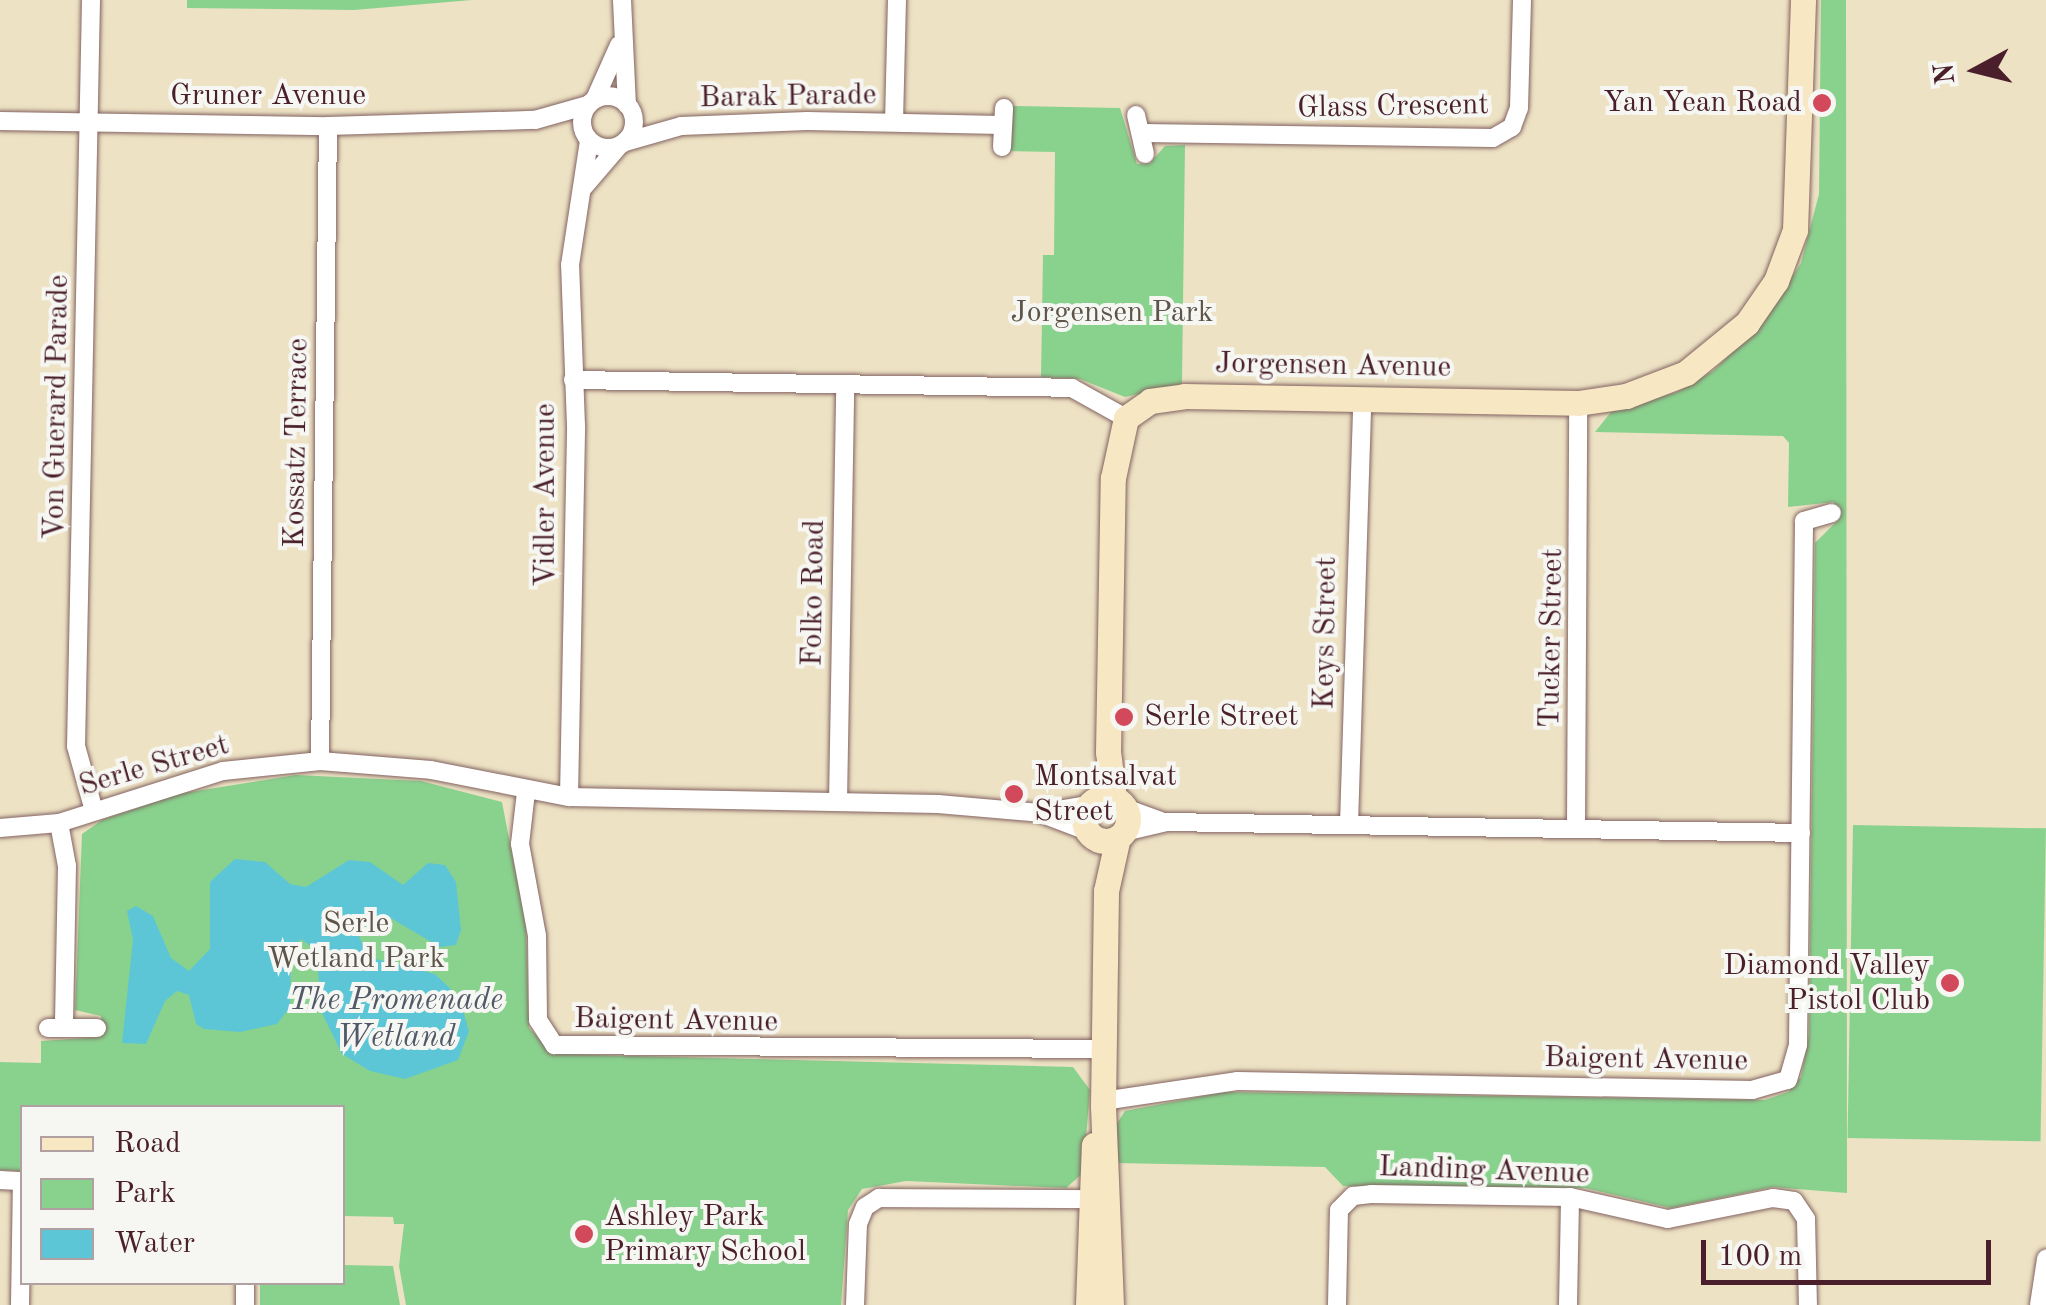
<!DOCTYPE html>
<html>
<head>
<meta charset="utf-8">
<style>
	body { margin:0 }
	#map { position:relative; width:2046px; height:1305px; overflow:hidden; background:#ede2c4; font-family:"Old Standard TT",serif }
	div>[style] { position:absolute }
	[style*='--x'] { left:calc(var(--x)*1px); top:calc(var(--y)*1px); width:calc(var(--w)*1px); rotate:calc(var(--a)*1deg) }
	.green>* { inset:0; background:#89d28e; transform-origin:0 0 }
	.water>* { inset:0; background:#5cc6d7 }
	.roads { filter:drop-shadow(0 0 2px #836361) drop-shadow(0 0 2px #836361) }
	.street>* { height:18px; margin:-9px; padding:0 9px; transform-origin:9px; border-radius:9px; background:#fff }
	.street>.ring { margin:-9px; padding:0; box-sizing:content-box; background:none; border:18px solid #fff; border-radius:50% }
	.secondary>* { height:25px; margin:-12.5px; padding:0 12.5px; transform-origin:12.5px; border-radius:12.5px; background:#f7e8c3 }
	.secondary>.ring { margin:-12.5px; padding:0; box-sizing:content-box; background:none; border:25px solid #f7e8c3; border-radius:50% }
	.dots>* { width:28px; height:28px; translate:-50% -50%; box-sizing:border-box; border:5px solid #f6f6f2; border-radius:50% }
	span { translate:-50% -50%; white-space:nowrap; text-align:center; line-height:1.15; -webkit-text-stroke:8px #f6f6f2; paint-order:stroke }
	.street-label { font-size:30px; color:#4a1f2b }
	.poi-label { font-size:30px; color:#4a1f2b }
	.right { translate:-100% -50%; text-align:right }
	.left { translate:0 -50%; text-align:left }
	.park-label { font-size:30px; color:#5d5549 }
	.water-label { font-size:32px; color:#505967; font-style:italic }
	.legend { position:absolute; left:20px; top:1105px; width:325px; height:180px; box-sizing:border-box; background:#f6f6f2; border:2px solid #b1a0a2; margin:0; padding:12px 18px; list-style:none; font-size:30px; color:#4a1f2b }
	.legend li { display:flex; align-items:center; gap:20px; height:50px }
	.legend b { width:50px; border:2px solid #b1a0a2 }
	.north { position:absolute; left:1926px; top:20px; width:100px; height:100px; -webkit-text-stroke:8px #f6f6f2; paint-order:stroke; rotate:263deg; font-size:28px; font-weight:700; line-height:40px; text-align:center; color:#4a1f2b }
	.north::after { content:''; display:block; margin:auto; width:35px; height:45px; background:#4a1f2b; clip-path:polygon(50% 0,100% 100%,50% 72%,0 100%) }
	.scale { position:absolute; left:1701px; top:1240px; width:290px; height:45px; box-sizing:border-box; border:5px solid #4a1f2b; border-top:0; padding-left:12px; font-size:30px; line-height:35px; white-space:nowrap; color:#4a1f2b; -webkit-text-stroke:8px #f6f6f2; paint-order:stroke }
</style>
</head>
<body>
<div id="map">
	<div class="green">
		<div style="clip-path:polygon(187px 0,472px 0,354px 10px,187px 8px)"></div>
		<div style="clip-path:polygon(1821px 0,1846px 0,1847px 1193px,1773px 1187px,1671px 1208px,1585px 1188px,1343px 1186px,1325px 1167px,1115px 1163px,1116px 1125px,1125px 1111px,1225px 1092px,1765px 1100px,1788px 1092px,1801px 1077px,1809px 1035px,1815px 543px,1836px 522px,1834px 502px,1788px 507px,1789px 443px,1783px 436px,1595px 432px,1611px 412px,1677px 392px,1713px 371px,1765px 320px,1801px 263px,1819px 194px)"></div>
		<div style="clip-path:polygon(1013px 106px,1120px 108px,1137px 164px,1150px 163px,1165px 146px,1185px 145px,1182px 384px,1125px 397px,1080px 379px,1041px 377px,1043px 255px,1054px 255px,1055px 152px,1008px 151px)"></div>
		<div style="clip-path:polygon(296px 775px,421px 781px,502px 802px,526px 927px,529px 1028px,554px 1054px,1073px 1067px,1090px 1090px,1083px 1173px,1066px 1188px,906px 1181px,862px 1189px,848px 1210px,841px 1305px,406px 1305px,399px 1266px,404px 1224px,394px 1224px,393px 1217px,343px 1216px,342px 1108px,22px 1108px,22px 1171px,0 1170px,0 1062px,41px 1063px,41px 1041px,101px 1037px,101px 1016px,75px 1010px,82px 834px,102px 820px,177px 794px)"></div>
		<div style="left:1853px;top:825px;width:193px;height:313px;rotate:1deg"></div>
		<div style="clip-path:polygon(343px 1265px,393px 1266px,400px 1305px,260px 1305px,260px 1283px,342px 1282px)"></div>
	</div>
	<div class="water">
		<div style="clip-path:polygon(235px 859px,265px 862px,290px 884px,306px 887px,349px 860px,370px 862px,403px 885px,428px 863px,445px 865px,456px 882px,461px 930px,456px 945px,440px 947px,389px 917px,368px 920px,359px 936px,368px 957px,435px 974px,459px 997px,469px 1031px,458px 1060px,405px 1079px,370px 1071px,342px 1054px,322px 1013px,316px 950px,301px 939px,291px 950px,290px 1007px,277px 1024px,240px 1032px,204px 1029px,196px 1024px,189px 995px,177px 991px,165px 1001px,146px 1044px,122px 1043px,133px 940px,127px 911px,136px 906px,153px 916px,171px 958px,189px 971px,210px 949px,210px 882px)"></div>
	</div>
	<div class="roads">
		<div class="street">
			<div style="--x:91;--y:0;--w:746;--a:91.15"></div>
			<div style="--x:76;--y:746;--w:67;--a:74.5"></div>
			<div style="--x:622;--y:0;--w:105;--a:87.3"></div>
			<div class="ring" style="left:582px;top:96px;width:34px;height:34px"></div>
			<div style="--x:595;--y:99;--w:59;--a:-66"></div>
			<div style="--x:1136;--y:115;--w:40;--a:77"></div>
			<div style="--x:0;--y:121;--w:328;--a:0.9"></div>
			<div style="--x:328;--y:126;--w:207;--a:-1.7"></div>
			<div style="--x:535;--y:120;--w:55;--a:-15.8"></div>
			<div style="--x:894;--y:122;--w:122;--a:-88.6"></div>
			<div style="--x:1143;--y:133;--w:350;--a:0.8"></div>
			<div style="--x:1493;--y:138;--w:22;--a:-30"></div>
			<div style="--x:1512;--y:127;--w:20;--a:-70"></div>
			<div style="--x:1519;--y:108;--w:108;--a:-88.4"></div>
			<div style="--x:625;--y:142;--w:58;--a:-15.9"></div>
			<div style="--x:681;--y:126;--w:126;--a:-2.3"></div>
			<div style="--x:807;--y:121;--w:195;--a:1.2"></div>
			<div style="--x:1002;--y:147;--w:39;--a:-87"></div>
			<div style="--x:582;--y:189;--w:55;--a:-49.4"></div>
			<div style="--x:573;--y:380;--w:499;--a:0.9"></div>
			<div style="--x:1072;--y:388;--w:62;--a:29.1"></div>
			<div style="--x:320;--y:761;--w:635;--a:-89.28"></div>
			<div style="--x:526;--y:792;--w:52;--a:96.6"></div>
			<div style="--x:520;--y:844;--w:94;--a:79.5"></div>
			<div style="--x:537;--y:936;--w:84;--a:89.3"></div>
			<div style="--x:538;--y:1020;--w:30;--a:57"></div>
			<div style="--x:554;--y:1045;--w:549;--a:0.42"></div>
			<div style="--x:569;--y:797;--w:371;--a:-88.9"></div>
			<div style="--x:576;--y:426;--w:161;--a:-92.1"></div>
			<div style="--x:570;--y:265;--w:125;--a:-81.3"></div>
			<div style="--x:838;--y:802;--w:417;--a:-89"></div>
			<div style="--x:1125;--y:808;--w:38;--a:20"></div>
			<div style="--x:1040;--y:813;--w:50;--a:21"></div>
			<div style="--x:59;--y:823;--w:44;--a:79.5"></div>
			<div style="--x:67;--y:866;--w:159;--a:91.1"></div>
			<div style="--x:1349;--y:824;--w:424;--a:-88.2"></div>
			<div style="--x:0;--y:828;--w:59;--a:-4.8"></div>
			<div style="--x:59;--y:823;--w:172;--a:-17.6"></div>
			<div style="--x:223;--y:771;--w:98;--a:-5.9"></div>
			<div style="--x:320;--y:761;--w:111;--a:4.6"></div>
			<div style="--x:431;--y:770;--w:141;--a:11.1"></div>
			<div style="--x:569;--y:797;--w:369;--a:1.1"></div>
			<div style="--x:938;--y:804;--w:102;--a:5"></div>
			<div style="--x:1040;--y:813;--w:49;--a:-9.5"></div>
			<div style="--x:1576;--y:828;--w:425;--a:-89.7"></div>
			<div style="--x:1124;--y:832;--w:44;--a:-13.1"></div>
			<div style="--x:1167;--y:822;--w:634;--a:0.99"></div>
			<div style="--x:48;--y:1028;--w:49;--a:0"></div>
			<div style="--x:1103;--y:1101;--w:135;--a:-8.5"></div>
			<div style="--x:1237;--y:1081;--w:515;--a:1"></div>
			<div style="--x:1752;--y:1090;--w:37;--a:-16"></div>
			<div style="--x:1788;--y:1080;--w:37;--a:-74"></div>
			<div style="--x:1798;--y:1044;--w:523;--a:-89.34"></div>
			<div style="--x:1804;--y:521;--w:29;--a:-16"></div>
			<div style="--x:0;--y:1180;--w:22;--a:3"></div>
			<div style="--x:20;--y:1305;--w:124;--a:-89.1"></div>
			<div style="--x:245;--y:1305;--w:23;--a:-90"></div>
			<div style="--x:855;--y:1305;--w:81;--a:-87.9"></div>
			<div style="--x:858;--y:1224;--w:18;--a:-68"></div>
			<div style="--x:865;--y:1207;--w:17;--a:-33"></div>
			<div style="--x:879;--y:1198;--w:223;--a:0.3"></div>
			<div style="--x:1337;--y:1305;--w:95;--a:-88.8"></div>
			<div style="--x:1339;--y:1210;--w:20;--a:-45"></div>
			<div style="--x:1353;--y:1196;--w:18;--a:-6"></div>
			<div style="--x:1371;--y:1194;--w:199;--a:0.9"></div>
			<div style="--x:1570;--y:1197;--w:100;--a:12.7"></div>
			<div style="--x:1668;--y:1219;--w:107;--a:-11.3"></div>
			<div style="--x:1773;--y:1198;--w:21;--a:8"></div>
			<div style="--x:1794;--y:1201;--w:22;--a:56"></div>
			<div style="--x:1806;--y:1219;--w:86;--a:88.7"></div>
			<div style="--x:1568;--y:1305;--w:108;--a:-88.9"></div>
			<div style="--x:2039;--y:1305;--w:47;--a:-81.3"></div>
		</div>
		<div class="secondary">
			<div class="ring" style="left:1084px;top:797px;width:19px;height:19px"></div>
			<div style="--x:1114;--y:798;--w:46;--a:-97.4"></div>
			<div style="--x:1108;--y:752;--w:274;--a:-89"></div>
			<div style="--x:1113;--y:478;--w:61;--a:-77.8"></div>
			<div style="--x:1126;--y:418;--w:29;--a:-35"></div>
			<div style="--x:1150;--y:401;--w:34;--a:-8"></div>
			<div style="--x:1184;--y:396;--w:394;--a:1"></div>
			<div style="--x:1578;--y:403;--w:49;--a:-8.3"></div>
			<div style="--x:1626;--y:396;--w:64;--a:-21"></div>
			<div style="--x:1686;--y:373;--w:79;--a:-39.3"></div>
			<div style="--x:1747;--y:323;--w:51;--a:-55.4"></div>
			<div style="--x:1776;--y:281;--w:54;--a:-69.6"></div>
			<div style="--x:1795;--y:230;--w:230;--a:-88"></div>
			<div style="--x:1088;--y:1305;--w:160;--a:-87.9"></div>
			<div style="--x:1111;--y:1305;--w:199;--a:-92.3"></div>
			<div style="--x:1103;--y:1106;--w:215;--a:-89.2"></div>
			<div style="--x:1106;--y:891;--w:55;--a:-77.5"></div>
		</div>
	</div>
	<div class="dots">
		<div style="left:1822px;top:103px;background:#d1495b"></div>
		<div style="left:1124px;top:717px;background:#d1495b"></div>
		<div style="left:1014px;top:794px;background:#d1495b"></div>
		<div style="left:1950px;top:983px;background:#d1495b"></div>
		<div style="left:584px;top:1234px;background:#d1495b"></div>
	</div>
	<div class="street-label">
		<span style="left:268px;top:96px">Gruner Avenue</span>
		<span style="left:788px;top:97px;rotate:-1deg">Barak Parade</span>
		<span style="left:1393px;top:107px;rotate:-1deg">Glass Crescent</span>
		<span style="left:1333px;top:366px;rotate:1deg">Jorgensen Avenue</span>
		<span style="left:57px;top:407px;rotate:-89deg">Von Guerard Parade</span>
		<span style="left:297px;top:443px;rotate:-89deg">Kossatz Terrace</span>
		<span style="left:546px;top:495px;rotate:-90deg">Vidler Avenue</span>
		<span style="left:814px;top:593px;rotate:-89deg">Folko Road</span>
		<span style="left:1326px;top:633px;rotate:-89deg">Keys Street</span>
		<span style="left:1552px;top:638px;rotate:-89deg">Tucker Street</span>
		<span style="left:154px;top:766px;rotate:-16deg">Serle Street</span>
		<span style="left:676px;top:1021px;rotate:1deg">Baigent Avenue</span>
		<span style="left:1646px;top:1060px;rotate:1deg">Baigent Avenue</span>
		<span style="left:1484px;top:1171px;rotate:2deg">Landing Avenue</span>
	</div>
	<div class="poi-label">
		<span class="right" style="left:1802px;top:103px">Yan Yean Road</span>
		<span class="left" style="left:1144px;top:717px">Serle Street</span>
		<span class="left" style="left:1034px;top:794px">Montsalvat<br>Street</span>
		<span class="right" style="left:1930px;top:983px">Diamond Valley<br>Pistol Club</span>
		<span class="left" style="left:604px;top:1234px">Ashley Park<br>Primary School</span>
	</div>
	<div class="park-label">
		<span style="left:1112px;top:313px">Jorgensen Park</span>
		<span style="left:356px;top:941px">Serle<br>Wetland Park</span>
	</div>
	<div class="water-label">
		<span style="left:396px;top:1020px">The Promenade<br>Wetland</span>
	</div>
	<ul class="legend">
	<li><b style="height:12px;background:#f7e8c3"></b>Road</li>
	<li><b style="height:28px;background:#89d28e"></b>Park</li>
	<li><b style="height:28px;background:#5cc6d7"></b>Water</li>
	</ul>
	<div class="north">N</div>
	<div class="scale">100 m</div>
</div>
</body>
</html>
